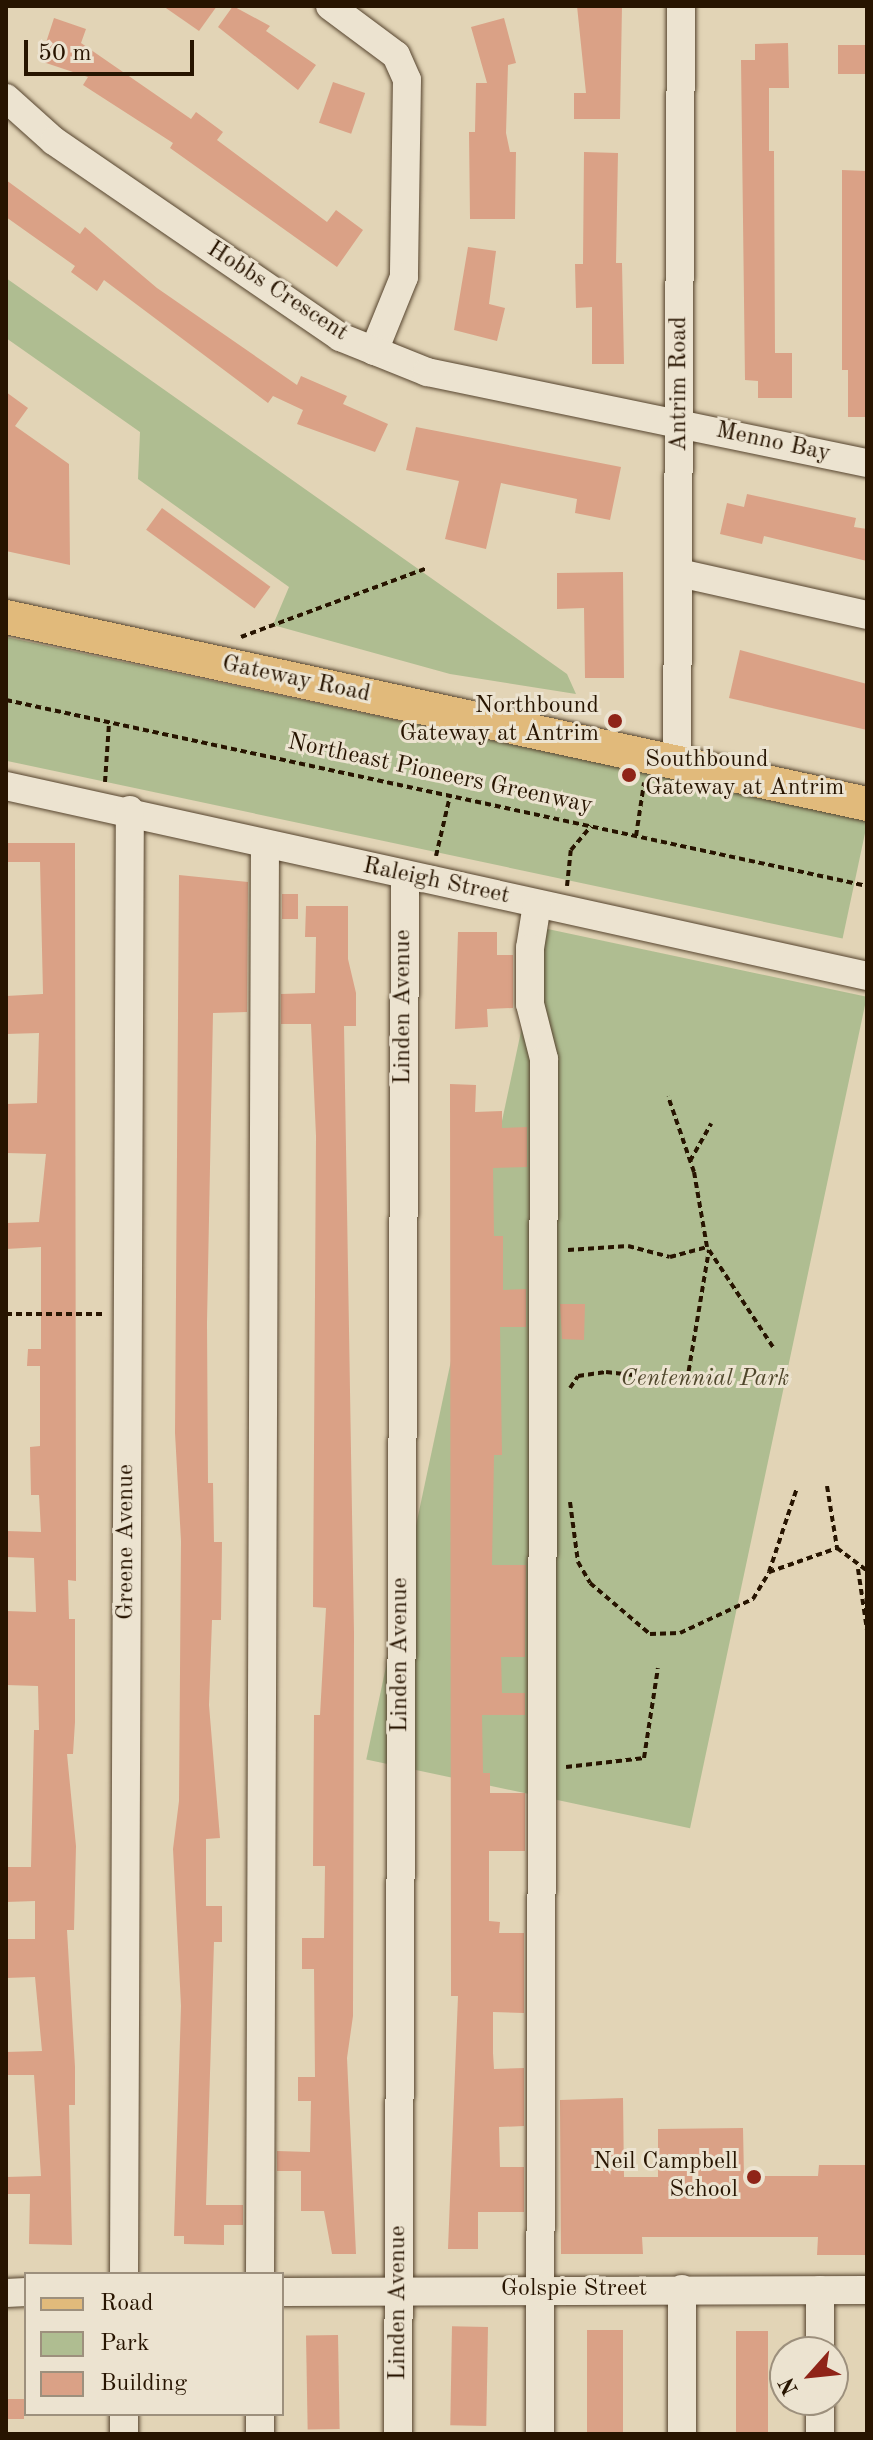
<!DOCTYPE html>
<html>
<head>
<meta charset="utf-8">
<style>
	body { margin:0 }
	#map { position:relative; width:873px; height:2440px; overflow:hidden; background:#e2d4b6; font-family:"Old Standard TT",serif }
	div>[style] { position:absolute }
	[style*='--x'] { left:calc(var(--x)*1px); top:calc(var(--y)*1px); width:calc(var(--w)*1px); rotate:calc(var(--a)*1deg) }
	.green>* { inset:0; background:#afbd91; transform-origin:0 0 }
	.building>* { inset:0; background:#daa186; transform-origin:0 0 }
	.path>* { height:4px; margin-top:-2px; transform-origin:0; background:repeating-linear-gradient(90deg,#271400 0 6px,transparent 0 10px) }
	.roads { filter:drop-shadow(0 0 2px #56442e) drop-shadow(0 0 2px #56442e) }
	.minor>* { height:28px; margin:-14px; padding:0 14px; transform-origin:14px; border-radius:14px; background:#ece3d0 }
	.major>* { height:34px; margin:-17px; padding:0 17px; transform-origin:17px; border-radius:17px; background:#e1ba7b }
	.dots>* { width:22px; height:22px; translate:-50% -50%; box-sizing:border-box; border:4px solid #ece3d0; border-radius:50% }
	span { translate:-50% -50%; white-space:nowrap; text-align:center; line-height:1.15; -webkit-text-stroke:6px #ece3d0; paint-order:stroke }
	.street-label { font-size:24px; color:#271400 }
	.poi-label { font-size:24px; color:#271400 }
	.right { translate:-100% -50%; text-align:right }
	.left { translate:0 -50%; text-align:left }
	.park-label { font-size:24px; color:#50472c; font-style:italic }
	.frame { position:absolute; inset:0; border:8px solid #271400; pointer-events:none }
	.legend { position:absolute; left:24px; top:2272px; width:260px; height:144px; box-sizing:border-box; background:#ece3d0; border:2px solid #9d907d; margin:0; padding:10px 14px; list-style:none; font-size:24px; color:#271400 }
	.legend li { display:flex; align-items:center; gap:16px; height:40px }
	.legend b { width:40px; border:2px solid #9d907d }
	.north { position:absolute; left:769px; top:2336px; width:80px; height:80px; box-sizing:border-box; background:#ece3d0; border:2px solid #9d907d; border-radius:50%; rotate:243deg; font-size:22px; font-weight:700; line-height:32px; text-align:center; color:#271400 }
	.north::after { content:''; display:block; margin:auto; width:28px; height:36px; background:#8f2418; clip-path:polygon(50% 0,100% 100%,50% 72%,0 100%) }
	.scale { position:absolute; left:24px; top:40px; width:170px; height:36px; box-sizing:border-box; border:4px solid #271400; border-top:0; padding-left:10px; font-size:24px; line-height:28px; white-space:nowrap; color:#271400; -webkit-text-stroke:6px #ece3d0; paint-order:stroke }
</style>
</head>
<body>
<div id="map">
	<div class="green">
		<div style="clip-path:polygon(6px 278px,567px 674px,576px 694px,450px 674px,273px 625px,289px 587px,138px 479px,140px 432px,6px 338px)"></div>
		<div style="left:6px;top:637px;width:881px;height:121px;rotate:12deg"></div>
		<div style="left:543px;top:928px;width:331px;height:850px;rotate:12deg"></div>
	</div>
	<div class="building">
		<div style="clip-path:polygon(163px 6px,217px 6px,199px 31px)"></div>
		<div style="clip-path:polygon(233px 6px,270px 26px,266px 31px,316px 65px,298px 90px,218px 27px)"></div>
		<div style="clip-path:polygon(577px 6px,622px 6px,620px 119px,574px 119px,574px 93px,586px 93px)"></div>
		<div style="clip-path:polygon(54px 18px,86px 29px,81px 43px,191px 119px,196px 112px,223px 132px,217px 140px,327px 222px,336px 210px,363px 230px,337px 267px,170px 148px,173px 143px,83px 85px,88px 77px,40px 61px)"></div>
		<div style="clip-path:polygon(504px 18px,516px 63px,508px 65px,506px 133px,510px 152px,516px 152px,515px 219px,470px 219px,469px 132px,475px 132px,476px 83px,487px 83px,471px 27px)"></div>
		<div style="clip-path:polygon(788px 43px,789px 88px,769px 88px,769px 151px,774px 151px,775px 353px,792px 353px,792px 398px,758px 398px,758px 381px,745px 380px,741px 60px,755px 60px,755px 44px)"></div>
		<div style="left:838px;top:45px;width:29px;height:29px"></div>
		<div style="left:333px;top:82px;width:34px;height:43px;rotate:19deg"></div>
		<div style="clip-path:polygon(584px 152px,618px 153px,616px 263px,622px 263px,624px 364px,592px 364px,592px 307px,576px 308px,575px 264px,583px 264px)"></div>
		<div style="clip-path:polygon(842px 170px,867px 171px,867px 417px,848px 417px,848px 370px,842px 370px)"></div>
		<div style="clip-path:polygon(6px 180px,80px 234px,85px 227px,157px 288px,297px 385px,301px 376px,347px 396px,343px 404px,388px 424px,375px 452px,297px 424px,303px 410px,273px 396px,268px 403px,104px 280px,97px 291px,71px 272px,75px 266px,6px 217px)"></div>
		<div style="clip-path:polygon(468px 247px,496px 251px,489px 304px,505px 308px,497px 341px,454px 330px)"></div>
		<div style="clip-path:polygon(6px 392px,28px 408px,15px 426px,69px 464px,70px 565px,6px 551px)"></div>
		<div style="clip-path:polygon(416px 427px,621px 467px,610px 520px,575px 513px,577px 499px,501px 483px,486px 549px,445px 539px,459px 481px,406px 470px)"></div>
		<div style="clip-path:polygon(747px 494px,856px 518px,854px 527px,867px 529px,867px 561px,764px 536px,762px 544px,720px 534px,727px 503px,744px 507px)"></div>
		<div style="left:162px;top:508px;width:134px;height:27px;rotate:36deg"></div>
		<div style="clip-path:polygon(623px 572px,624px 678px,585px 678px,584px 608px,557px 609px,557px 573px)"></div>
		<div style="clip-path:polygon(740px 650px,867px 684px,867px 730px,729px 698px)"></div>
		<div style="clip-path:polygon(6px 843px,75px 843px,76px 1581px,68px 1580px,69px 1619px,75px 1619px,75px 1722px,73px 1754px,67px 1754px,76px 1846px,74px 1930px,67px 1930px,75px 2067px,75px 2105px,69px 2105px,72px 2245px,29px 2244px,30px 2194px,6px 2194px,6px 2177px,41px 2176px,34px 2075px,6px 2075px,6px 2052px,42px 2051px,35px 1977px,6px 1978px,6px 1939px,35px 1939px,35px 1901px,6px 1902px,6px 1867px,31px 1867px,34px 1730px,39px 1730px,38px 1686px,6px 1685px,6px 1611px,36px 1612px,34px 1558px,6px 1557px,6px 1531px,41px 1532px,39px 1495px,31px 1495px,30px 1447px,40px 1446px,40px 1366px,27px 1366px,28px 1349px,41px 1349px,41px 1247px,6px 1249px,6px 1223px,39px 1222px,46px 1154px,6px 1153px,6px 1104px,37px 1103px,39px 1033px,6px 1034px,6px 996px,43px 994px,40px 862px,6px 862px)"></div>
		<div style="clip-path:polygon(179px 875px,248px 882px,247px 1012px,213px 1013px,207px 1323px,208px 1483px,213px 1483px,214px 1542px,222px 1542px,221px 1620px,212px 1620px,209px 1705px,220px 1838px,206px 1839px,206px 1906px,222px 1906px,222px 1942px,214px 1942px,206px 2205px,243px 2205px,243px 2225px,224px 2225px,224px 2245px,184px 2244px,184px 2236px,174px 2236px,181px 2006px,173px 1849px,179px 1801px,181px 1541px,175px 1433px)"></div>
		<div style="left:282px;top:894px;width:16px;height:25px"></div>
		<div style="clip-path:polygon(306px 906px,348px 906px,348px 959px,356px 993px,356px 1026px,344px 1026px,354px 1633px,353px 2016px,347px 2058px,356px 2254px,332px 2254px,324px 2211px,301px 2211px,301px 2171px,277px 2171px,277px 2151px,310px 2152px,311px 2101px,298px 2101px,298px 2077px,315px 2077px,314px 1969px,302px 1969px,302px 1938px,324px 1938px,325px 1866px,313px 1866px,314px 1715px,320px 1715px,326px 1608px,313px 1607px,316px 1136px,311px 1024px,281px 1024px,281px 994px,315px 993px,316px 937px,305px 937px)"></div>
		<div style="clip-path:polygon(458px 932px,497px 932px,497px 955px,513px 955px,513px 1008px,487px 1009px,488px 1027px,455px 1029px)"></div>
		<div style="clip-path:polygon(450px 1084px,476px 1085px,475px 1112px,502px 1111px,502px 1128px,527px 1127px,527px 1167px,493px 1168px,494px 1236px,503px 1236px,503px 1290px,526px 1289px,526px 1327px,500px 1327px,502px 1455px,494px 1455px,492px 1565px,526px 1565px,525px 1657px,501px 1657px,502px 1693px,525px 1693px,525px 1715px,482px 1715px,483px 1773px,490px 1773px,490px 1793px,525px 1793px,525px 1851px,489px 1851px,489px 1921px,500px 1922px,499px 1933px,524px 1933px,524px 2013px,493px 2012px,493px 2053px,494px 2069px,524px 2068px,524px 2126px,499px 2127px,500px 2167px,524px 2167px,524px 2212px,478px 2212px,478px 2249px,448px 2249px,458px 1996px,451px 1996px)"></div>
		<div style="clip-path:polygon(560px 1304px,585px 1304px,584px 1340px,562px 1339px)"></div>
		<div style="clip-path:polygon(623px 2098px,624px 2177px,658px 2177px,658px 2129px,743px 2128px,744px 2176px,818px 2176px,819px 2165px,867px 2165px,867px 2255px,817px 2255px,818px 2237px,642px 2237px,643px 2254px,561px 2254px,560px 2100px)"></div>
		<div style="left:488px;top:2327px;width:99px;height:36px;rotate:91deg"></div>
		<div style="left:587px;top:2330px;width:36px;height:104px"></div>
		<div style="left:736px;top:2331px;width:32px;height:103px"></div>
		<div style="left:338px;top:2335px;width:94px;height:32px;rotate:89deg"></div>
		<div style="left:6px;top:2399px;width:18px;height:20px"></div>
	</div>
	<div class="path">
		<div style="--x:241;--y:637;--w:199;--a:-20.3"></div>
		<div style="--x:6;--y:700;--w:881;--a:12.19"></div>
		<div style="--x:105;--y:782;--w:59;--a:-86.1"></div>
		<div style="--x:636;--y:836;--w:54;--a:-81.4"></div>
		<div style="--x:436;--y:856;--w:62;--a:-76.9"></div>
		<div style="--x:567;--y:886;--w:36;--a:-84"></div>
		<div style="--x:571;--y:850;--w:31;--a:-50"></div>
		<div style="--x:690;--y:1161;--w:43;--a:-60.4"></div>
		<div style="--x:568;--y:1250;--w:60;--a:-3.8"></div>
		<div style="--x:628;--y:1246;--w:43;--a:14.7"></div>
		<div style="--x:670;--y:1257;--w:38;--a:-15"></div>
		<div style="--x:707;--y:1247;--w:76;--a:-99.8"></div>
		<div style="--x:694;--y:1172;--w:80;--a:-108.9"></div>
		<div style="--x:709;--y:1250;--w:116;--a:56.6"></div>
		<div style="--x:6;--y:1314;--w:96;--a:0"></div>
		<div style="--x:570;--y:1388;--w:14;--a:-56"></div>
		<div style="--x:578;--y:1376;--w:28;--a:-8"></div>
		<div style="--x:606;--y:1372;--w:81;--a:6.3"></div>
		<div style="--x:687;--y:1381;--w:133;--a:-80.5"></div>
		<div style="--x:827;--y:1486;--w:63;--a:80.8"></div>
		<div style="--x:570;--y:1502;--w:61;--a:82.4"></div>
		<div style="--x:578;--y:1562;--w:24;--a:60"></div>
		<div style="--x:590;--y:1583;--w:79;--a:40.4"></div>
		<div style="--x:650;--y:1634;--w:30;--a:-2"></div>
		<div style="--x:680;--y:1633;--w:81;--a:-25"></div>
		<div style="--x:753;--y:1599;--w:31;--a:-59"></div>
		<div style="--x:769;--y:1572;--w:89;--a:-71.6"></div>
		<div style="--x:858;--y:1569;--w:62;--a:81.6"></div>
		<div style="--x:769;--y:1572;--w:72;--a:-19.4"></div>
		<div style="--x:837;--y:1548;--w:38;--a:37"></div>
		<div style="--x:566;--y:1767;--w:79;--a:-6.6"></div>
		<div style="--x:644;--y:1758;--w:91;--a:-81.2"></div>
	</div>
	<div class="roads">
		<div class="minor">
			<div style="--x:330;--y:6;--w:82;--a:36.6"></div>
			<div style="--x:396;--y:55;--w:27;--a:66"></div>
			<div style="--x:407;--y:80;--w:197;--a:90.9"></div>
			<div style="--x:404;--y:277;--w:80;--a:112.1"></div>
			<div style="--x:6;--y:98;--w:64;--a:41.9"></div>
			<div style="--x:54;--y:141;--w:347;--a:34.4"></div>
			<div style="--x:340;--y:337;--w:94;--a:21.9"></div>
			<div style="--x:427;--y:372;--w:449;--a:11.7"></div>
			<div style="--x:679;--y:573;--w:193;--a:12.6"></div>
			<div style="--x:677;--y:763;--w:757;--a:-89.7"></div>
			<div style="--x:6;--y:786;--w:882;--a:12.44"></div>
			<div style="--x:537;--y:904;--w:45;--a:99"></div>
			<div style="--x:530;--y:948;--w:56;--a:90"></div>
			<div style="--x:530;--y:1004;--w:57;--a:75.7"></div>
			<div style="--x:544;--y:1059;--w:1375;--a:90.17"></div>
			<div style="--x:124;--y:2274;--w:1464;--a:-89.77"></div>
			<div style="--x:260;--y:2274;--w:1429;--a:-89.8"></div>
			<div style="--x:282;--y:2292;--w:585;--a:-0.2"></div>
			<div style="--x:6;--y:2293;--w:20;--a:-3"></div>
			<div style="--x:820;--y:2352;--w:62;--a:-90"></div>
			<div style="--x:124;--y:2434;--w:20;--a:-90"></div>
			<div style="--x:260;--y:2434;--w:20;--a:-90"></div>
			<div style="--x:398;--y:2434;--w:1559;--a:-89.74"></div>
			<div style="--x:682;--y:2434;--w:145;--a:-90"></div>
			<div style="--x:820;--y:2434;--w:34;--a:-90"></div>
		</div>
		<div class="major">
			<div style="--x:6;--y:617;--w:881;--a:12.25"></div>
		</div>
	</div>
	<div class="dots">
		<div style="left:615px;top:721px;background:#8f2418"></div>
		<div style="left:629px;top:775px;background:#8f2418"></div>
		<div style="left:754px;top:2177px;background:#8f2418"></div>
	</div>
	<div class="street-label">
		<span style="left:277px;top:292px;rotate:33deg">Hobbs Crescent</span>
		<span style="left:680px;top:384px;rotate:-90deg">Antrim Road</span>
		<span style="left:773px;top:443px;rotate:12deg">Menno Bay</span>
		<span style="left:296px;top:680px;rotate:12deg">Gateway Road</span>
		<span style="left:440px;top:775px;rotate:12deg">Northeast Pioneers Greenway</span>
		<span style="left:436px;top:882px;rotate:12deg">Raleigh Street</span>
		<span style="left:404px;top:1007px;rotate:-90deg">Linden Avenue</span>
		<span style="left:127px;top:1542px;rotate:-90deg">Greene Avenue</span>
		<span style="left:401px;top:1655px;rotate:-90deg">Linden Avenue</span>
		<span style="left:574px;top:2290px">Golspie Street</span>
		<span style="left:399px;top:2303px;rotate:-90deg">Linden Avenue</span>
	</div>
	<div class="poi-label">
		<span class="right" style="left:599px;top:721px">Northbound<br>Gateway at Antrim</span>
		<span class="left" style="left:645px;top:775px">Southbound<br>Gateway at Antrim</span>
		<span class="right" style="left:738px;top:2177px">Neil Campbell<br>School</span>
	</div>
	<div class="park-label">
		<span style="left:705px;top:1380px">Centennial Park</span>
	</div>
	<div class="frame"></div>
	<ul class="legend">
	<li><b style="height:10px;background:#e1ba7b"></b>Road</li>
	<li><b style="height:22px;background:#afbd91"></b>Park</li>
	<li><b style="height:22px;background:#daa186"></b>Building</li>
	</ul>
	<div class="north">N</div>
	<div class="scale">50 m</div>
</div>
</body>
</html>
